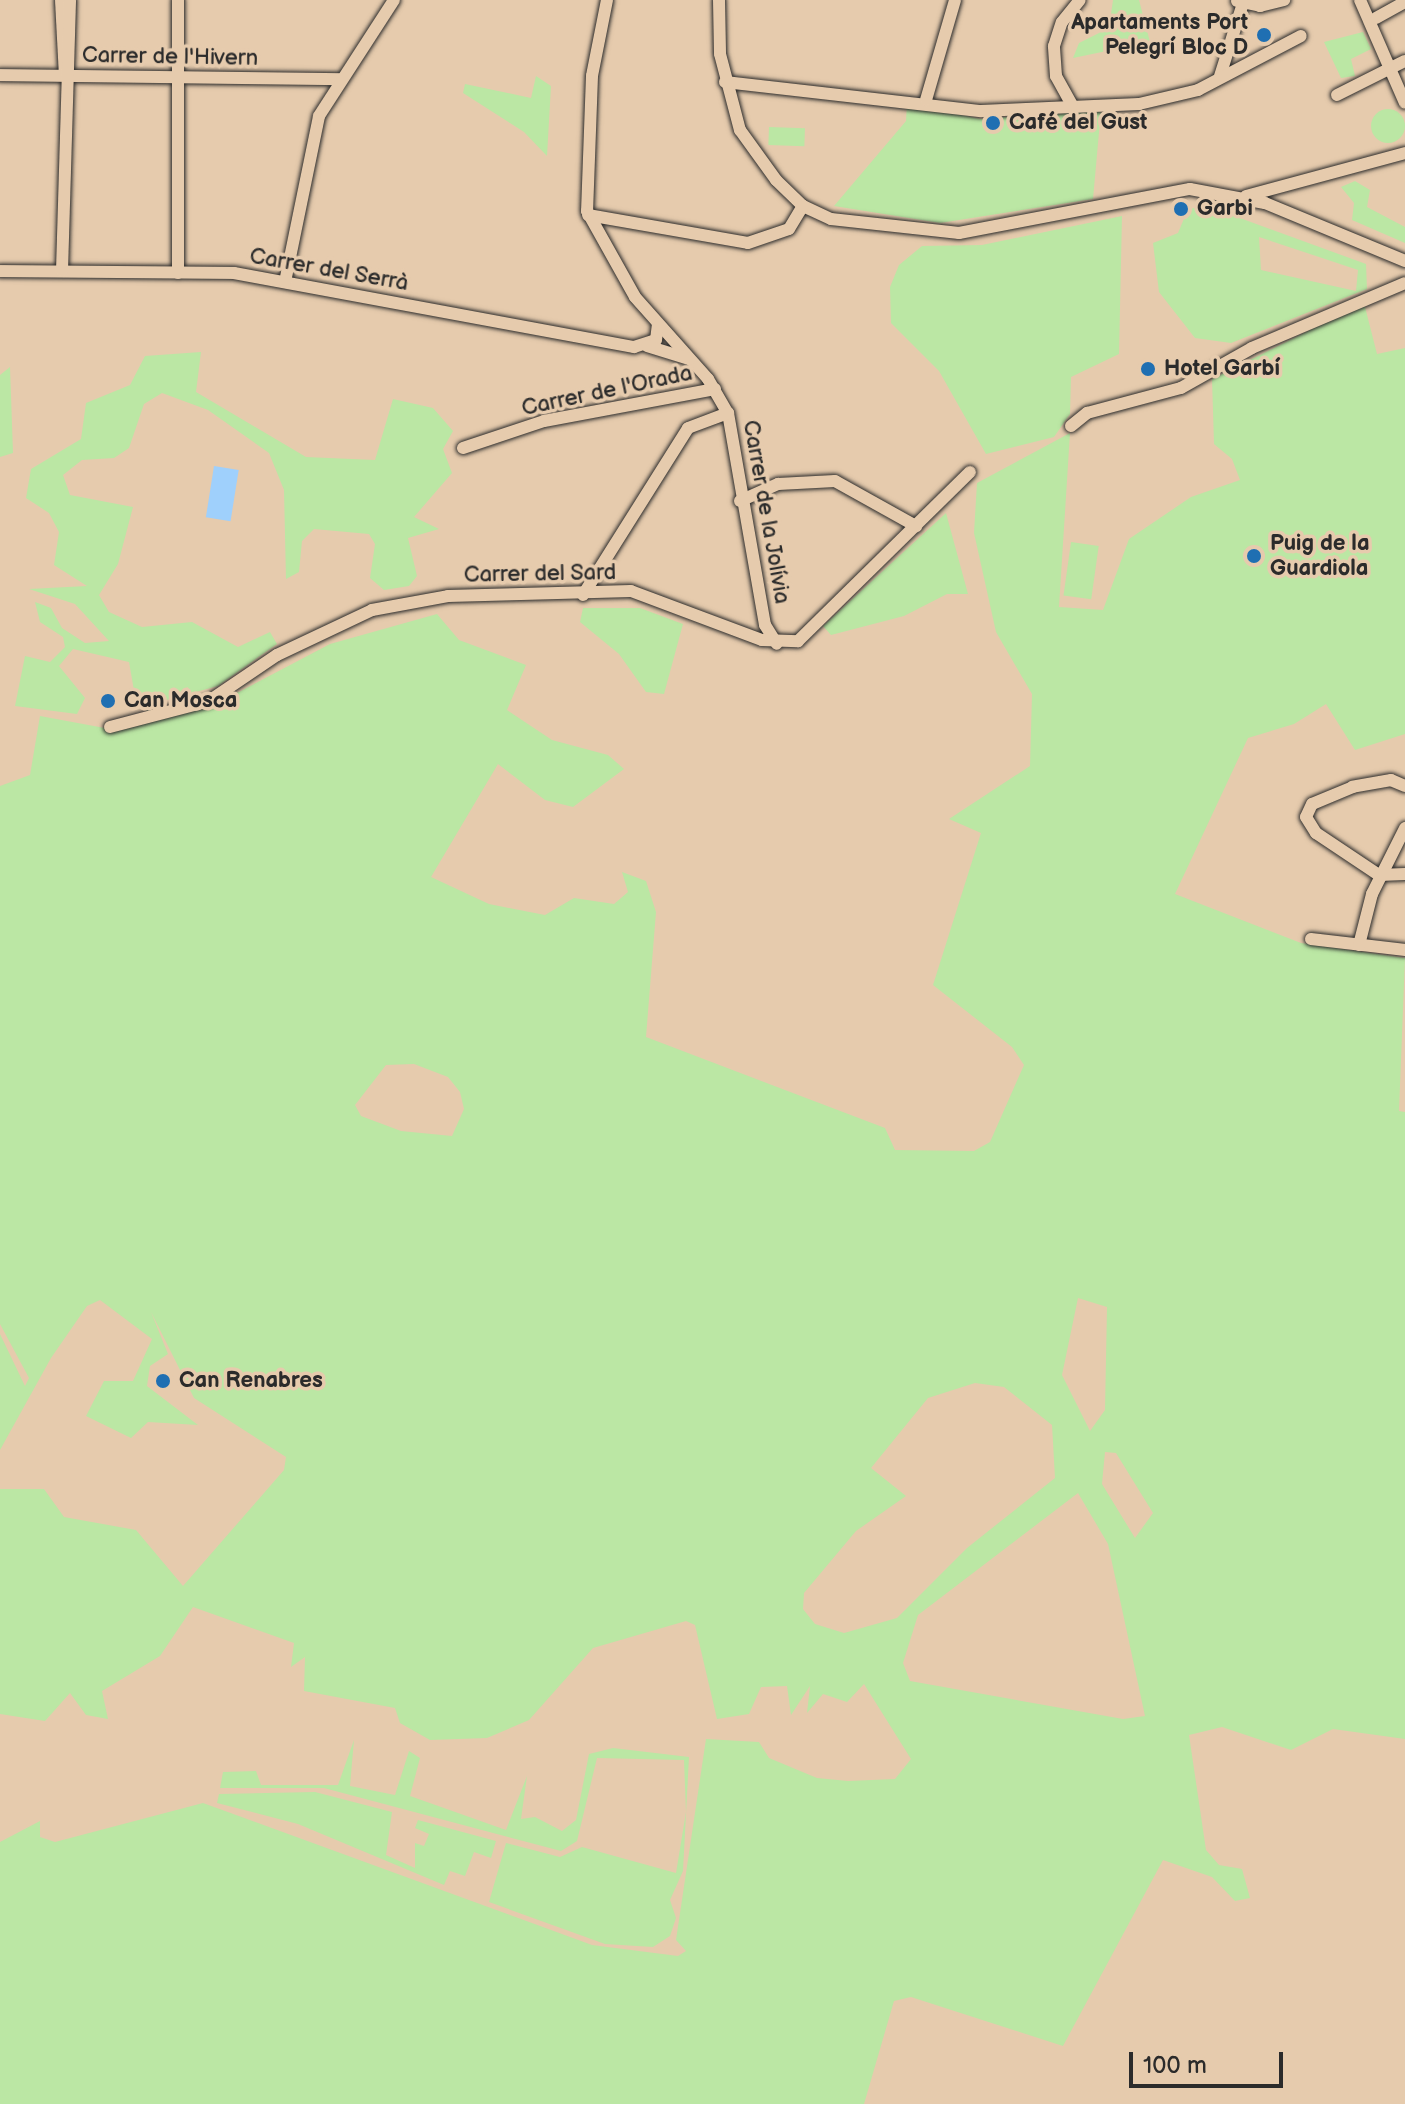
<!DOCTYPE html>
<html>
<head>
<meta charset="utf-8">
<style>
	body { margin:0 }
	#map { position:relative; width:1405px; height:2104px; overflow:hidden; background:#e6cbad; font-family:"Balsamiq Sans",sans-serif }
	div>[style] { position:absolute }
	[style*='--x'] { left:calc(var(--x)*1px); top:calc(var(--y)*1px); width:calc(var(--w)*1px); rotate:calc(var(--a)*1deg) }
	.green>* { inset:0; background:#bbe7a4; transform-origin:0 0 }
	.round { border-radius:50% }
	.water>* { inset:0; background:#9fd0fc; transform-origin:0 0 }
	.roads { filter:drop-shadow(0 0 2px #2b2b2b) drop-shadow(0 0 2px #2b2b2b) }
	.minor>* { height:12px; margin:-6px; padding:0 6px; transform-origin:6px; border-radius:6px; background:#e6cbad }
	.dots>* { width:22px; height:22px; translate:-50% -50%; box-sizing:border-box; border:4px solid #e6cbad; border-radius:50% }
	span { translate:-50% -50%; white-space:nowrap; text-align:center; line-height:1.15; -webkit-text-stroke:7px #e6cbad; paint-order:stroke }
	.poi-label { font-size:22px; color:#2b2b2b; font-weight:700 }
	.right { translate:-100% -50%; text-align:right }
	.left { translate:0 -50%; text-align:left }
	.street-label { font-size:22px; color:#2b2b2b }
	.scale { position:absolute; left:1129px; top:2052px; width:154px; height:36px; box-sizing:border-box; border:4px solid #2b2b2b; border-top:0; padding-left:10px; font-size:24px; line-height:28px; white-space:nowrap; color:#2b2b2b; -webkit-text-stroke:6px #e6cbad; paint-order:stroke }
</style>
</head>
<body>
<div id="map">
	<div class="green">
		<div style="clip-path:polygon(1113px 0,1139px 0,1150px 42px,1073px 58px,1079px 43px,1109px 28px)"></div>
		<div style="clip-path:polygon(1363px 32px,1371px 49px,1351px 59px,1355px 76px,1341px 78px,1324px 42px)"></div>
		<div style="clip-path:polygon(536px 76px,551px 86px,547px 156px,524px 132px,463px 93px,465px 84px,531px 98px)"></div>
		<div style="clip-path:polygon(907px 103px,980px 119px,1101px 110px,1093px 199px,940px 223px,834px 206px,906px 121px)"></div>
		<div class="round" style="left:1371px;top:109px;width:34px;height:34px"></div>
		<div style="left:769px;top:127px;width:36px;height:18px;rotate:2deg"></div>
		<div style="clip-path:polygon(1355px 181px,1370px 190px,1367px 207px,1405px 227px,1405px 243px,1352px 220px,1354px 203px,1341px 187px)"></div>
		<div style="clip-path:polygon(evenodd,1207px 206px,1366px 264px,1367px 289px,1231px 343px,1195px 338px,1159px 292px,1153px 243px,1178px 233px,1188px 209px,1207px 206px,1259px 237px,1358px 270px,1356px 291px,1261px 270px,1259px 237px)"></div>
		<div style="clip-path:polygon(1122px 216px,1119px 354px,1071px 377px,1070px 414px,1054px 437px,986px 454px,939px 371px,891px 323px,890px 287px,899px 265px,922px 246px,982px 245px)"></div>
		<div style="clip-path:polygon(evenodd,1364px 303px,1377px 354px,1405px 348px,1405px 734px,1355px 750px,1326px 704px,1294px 724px,1248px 738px,1175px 894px,1301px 943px,1405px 958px,1399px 1111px,1405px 1112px,1405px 1739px,1333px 1729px,1291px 1750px,1222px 1727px,1189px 1735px,1206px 1850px,1219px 1865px,1242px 1869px,1250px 1898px,1235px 1901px,1212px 1877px,1163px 1860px,1063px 2046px,911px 1997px,894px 2001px,864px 2104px,0 2104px,0 1842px,40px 1821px,40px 1837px,55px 1842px,203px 1803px,592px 1945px,678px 1956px,686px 1951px,676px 1940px,706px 1739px,759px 1742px,769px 1758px,817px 1778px,848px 1781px,895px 1779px,911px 1759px,864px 1684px,847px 1702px,823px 1694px,807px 1713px,810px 1686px,791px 1715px,787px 1686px,761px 1687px,749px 1714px,717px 1719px,695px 1625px,686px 1621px,593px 1648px,529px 1720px,487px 1738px,430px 1740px,400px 1723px,395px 1708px,304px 1691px,305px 1657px,291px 1667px,294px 1643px,193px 1607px,160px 1656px,102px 1691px,108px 1719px,86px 1715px,70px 1693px,45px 1721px,0 1714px,0 1489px,44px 1489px,64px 1517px,136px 1530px,183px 1586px,284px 1470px,286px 1457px,194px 1398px,151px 1312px,168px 1354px,150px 1366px,147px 1386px,198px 1425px,148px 1422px,131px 1438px,86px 1416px,104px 1381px,133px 1381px,152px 1339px,100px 1300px,87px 1306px,51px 1358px,0 1450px,0 1334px,25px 1386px,29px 1378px,0 1324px,0 786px,30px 775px,40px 716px,110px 729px,149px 710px,239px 692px,330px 644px,437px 614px,459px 640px,526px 665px,507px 710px,552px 740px,608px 755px,624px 769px,573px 807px,545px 800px,498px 764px,431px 877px,489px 904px,545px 915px,574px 898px,614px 904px,628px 892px,622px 872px,646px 881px,656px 912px,646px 1037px,885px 1128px,895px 1150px,974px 1151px,990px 1142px,1024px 1065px,1012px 1047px,933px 985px,981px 833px,949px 819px,1030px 766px,1032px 694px,996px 632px,974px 533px,977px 483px,1070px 433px,1059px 607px,1103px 610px,1129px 539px,1191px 497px,1240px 480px,1232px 459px,1214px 444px,1212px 379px,1364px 303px,414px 1064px,448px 1077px,460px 1092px,464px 1109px,452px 1136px,401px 1131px,361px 1116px,355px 1105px,386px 1065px,414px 1064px,1364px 303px,1078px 1298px,1107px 1307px,1105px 1410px,1090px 1431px,1062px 1375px,1078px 1298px,1364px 303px,975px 1383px,1004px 1387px,1052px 1425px,1055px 1478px,967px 1548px,897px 1618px,844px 1633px,815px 1624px,803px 1609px,804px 1593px,856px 1531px,906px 1496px,871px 1468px,928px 1398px,975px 1383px,1364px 303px,1105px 1452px,1116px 1453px,1153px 1513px,1135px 1538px,1102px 1484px,1105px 1452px,1364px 303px,1078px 1493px,1108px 1544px,1145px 1716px,1123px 1719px,910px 1681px,903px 1663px,918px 1615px,1078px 1493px)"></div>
		<div style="clip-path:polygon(201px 352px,196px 392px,306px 457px,375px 460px,393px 399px,433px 408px,453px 431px,443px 449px,452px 473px,414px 517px,439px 529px,408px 538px,417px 576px,409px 586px,384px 590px,370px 578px,375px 544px,369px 534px,314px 529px,302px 541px,299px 572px,286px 579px,284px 490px,269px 453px,208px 410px,162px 393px,144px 404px,129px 448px,114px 458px,82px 460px,63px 475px,70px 495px,133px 507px,118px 564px,99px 595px,109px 612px,142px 627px,192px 622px,238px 647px,270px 632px,277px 644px,218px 686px,137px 708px,129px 662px,73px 649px,59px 666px,85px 698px,77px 714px,15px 706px,25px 656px,50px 662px,65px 647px,63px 637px,40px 622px,35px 602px,51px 608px,62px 628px,85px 643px,109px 641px,75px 604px,29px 589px,87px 586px,54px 565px,59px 532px,49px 513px,26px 498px,31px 469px,81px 439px,86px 403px,130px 385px,145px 356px)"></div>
		<div style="clip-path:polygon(10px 367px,13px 453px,0 457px,0 375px)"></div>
		<div style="clip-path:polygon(946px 513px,968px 594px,947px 594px,904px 616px,831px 635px,823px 626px)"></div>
		<div style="left:1071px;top:542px;width:28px;height:54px;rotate:8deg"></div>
		<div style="clip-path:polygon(583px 608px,640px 608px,683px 624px,664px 694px,646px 692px,619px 654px,580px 622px)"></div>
		<div style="clip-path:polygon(354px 1740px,350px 1786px,395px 1795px,409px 1751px,420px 1758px,410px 1796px,506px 1830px,527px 1776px,521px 1819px,535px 1817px,562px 1831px,576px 1820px,589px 1754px,613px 1748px,689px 1757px,683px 1871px,670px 1900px,676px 1918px,670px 1936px,653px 1947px,605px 1944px,489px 1902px,506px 1843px,560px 1857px,582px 1847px,676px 1873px,686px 1812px,684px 1760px,597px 1758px,577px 1841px,561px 1851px,324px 1788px,220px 1788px,223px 1772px,256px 1771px,261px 1785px,338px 1785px)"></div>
		<div style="clip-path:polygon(315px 1792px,392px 1812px,386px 1855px,415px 1868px,415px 1843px,424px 1846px,429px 1834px,415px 1828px,418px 1820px,496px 1841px,491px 1858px,474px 1852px,465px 1876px,450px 1871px,444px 1885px,298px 1824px,217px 1803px,219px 1794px)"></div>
	</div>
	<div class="water">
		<div style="left:214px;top:466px;width:25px;height:52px;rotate:9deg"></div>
	</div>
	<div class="roads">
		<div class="minor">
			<div style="--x:61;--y:0;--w:76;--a:87"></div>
			<div style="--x:607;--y:0;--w:77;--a:101.2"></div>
			<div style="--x:592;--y:76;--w:135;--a:92.1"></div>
			<div style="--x:587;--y:211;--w:98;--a:60.8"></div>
			<div style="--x:635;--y:297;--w:110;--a:48.3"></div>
			<div style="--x:708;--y:379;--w:39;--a:60"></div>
			<div style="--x:728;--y:413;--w:215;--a:80.1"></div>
			<div style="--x:765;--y:625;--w:22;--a:58"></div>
			<div style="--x:719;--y:0;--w:54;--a:88.9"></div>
			<div style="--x:720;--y:54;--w:79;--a:75.3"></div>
			<div style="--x:740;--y:130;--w:62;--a:54.2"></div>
			<div style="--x:776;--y:180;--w:37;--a:44"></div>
			<div style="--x:803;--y:206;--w:31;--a:25"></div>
			<div style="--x:831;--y:219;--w:129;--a:6.2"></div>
			<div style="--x:959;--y:233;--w:235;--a:-10.8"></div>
			<div style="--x:1190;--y:189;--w:76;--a:10.6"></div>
			<div style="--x:1265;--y:203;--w:152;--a:22.5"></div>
			<div style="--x:1360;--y:0;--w:112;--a:66.4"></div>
			<div style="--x:1237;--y:1;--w:24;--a:12"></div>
			<div style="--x:1260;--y:6;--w:25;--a:-14"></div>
			<div style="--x:1376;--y:18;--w:33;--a:-29"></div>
			<div style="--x:0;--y:75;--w:339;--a:0.7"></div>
			<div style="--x:1220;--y:76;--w:80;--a:-72.5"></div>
			<div style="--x:725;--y:82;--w:258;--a:6.5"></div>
			<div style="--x:981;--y:111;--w:158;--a:-2.5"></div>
			<div style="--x:1139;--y:104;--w:61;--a:-13.3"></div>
			<div style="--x:1198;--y:90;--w:116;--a:-27.7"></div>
			<div style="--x:1337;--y:95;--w:76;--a:-26.6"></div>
			<div style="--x:926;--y:100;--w:104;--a:-73.8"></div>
			<div style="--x:1072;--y:105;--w:33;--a:-119"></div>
			<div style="--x:1056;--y:76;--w:30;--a:-94"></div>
			<div style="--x:1054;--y:46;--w:25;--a:-72"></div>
			<div style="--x:1062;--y:22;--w:28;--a:-51"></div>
			<div style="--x:1246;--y:196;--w:165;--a:-15.1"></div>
			<div style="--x:588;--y:215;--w:162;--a:9.9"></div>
			<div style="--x:748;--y:243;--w:43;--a:-18.9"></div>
			<div style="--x:789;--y:229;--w:27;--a:-59"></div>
			<div style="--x:0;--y:271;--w:234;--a:0.5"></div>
			<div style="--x:234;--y:273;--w:407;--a:10.5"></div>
			<div style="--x:634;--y:347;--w:23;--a:-18"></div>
			<div style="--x:656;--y:340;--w:16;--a:-83"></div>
			<div style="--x:62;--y:271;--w:271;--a:-88.3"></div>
			<div style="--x:178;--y:273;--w:273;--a:-90"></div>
			<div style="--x:285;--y:282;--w:169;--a:-78.4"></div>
			<div style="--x:319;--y:116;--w:138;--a:-57.1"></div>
			<div style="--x:647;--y:346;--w:44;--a:17.2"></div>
			<div style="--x:1071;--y:426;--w:21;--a:-39"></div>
			<div style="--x:1087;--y:413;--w:97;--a:-14.9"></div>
			<div style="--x:1181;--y:388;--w:81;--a:-29.4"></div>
			<div style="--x:1252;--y:348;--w:166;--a:-23"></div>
			<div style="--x:463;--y:448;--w:85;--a:-18.4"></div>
			<div style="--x:544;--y:421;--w:174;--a:-10.6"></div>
			<div style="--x:740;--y:501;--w:42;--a:-24.1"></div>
			<div style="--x:778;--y:484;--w:57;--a:-3"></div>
			<div style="--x:835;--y:481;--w:93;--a:29.1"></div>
			<div style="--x:583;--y:595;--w:197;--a:-57.8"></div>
			<div style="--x:688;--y:428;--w:43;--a:-20.6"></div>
			<div style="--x:110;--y:727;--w:102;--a:-14.7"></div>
			<div style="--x:209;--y:701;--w:82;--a:-34.1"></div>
			<div style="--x:277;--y:655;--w:105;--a:-25.3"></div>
			<div style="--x:372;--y:610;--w:77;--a:-10.4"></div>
			<div style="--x:448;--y:596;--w:183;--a:-1.6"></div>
			<div style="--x:631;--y:591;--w:140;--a:20.5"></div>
			<div style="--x:762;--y:640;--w:36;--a:2"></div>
			<div style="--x:798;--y:641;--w:241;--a:-44.5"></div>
			<div style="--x:1405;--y:786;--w:15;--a:-157"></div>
			<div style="--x:1391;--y:780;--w:39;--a:170"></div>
			<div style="--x:1353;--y:787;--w:44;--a:157.5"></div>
			<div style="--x:1312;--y:804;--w:14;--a:115"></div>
			<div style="--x:1306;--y:817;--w:19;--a:58"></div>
			<div style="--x:1316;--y:833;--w:76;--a:33.7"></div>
			<div style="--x:1379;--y:875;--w:26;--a:-2"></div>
			<div style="--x:1311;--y:939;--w:95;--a:6.7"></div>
			<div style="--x:1359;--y:945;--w:53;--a:-75.7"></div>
			<div style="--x:1372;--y:894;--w:74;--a:-63.4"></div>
		</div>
	</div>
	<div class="dots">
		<div style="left:1264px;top:35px;background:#1f6fb2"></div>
		<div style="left:993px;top:123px;background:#1f6fb2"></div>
		<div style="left:1181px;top:209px;background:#1f6fb2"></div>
		<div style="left:1148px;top:369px;background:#1f6fb2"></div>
		<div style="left:1254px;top:556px;background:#1f6fb2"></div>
		<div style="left:108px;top:701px;background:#1f6fb2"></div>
		<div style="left:163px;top:1381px;background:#1f6fb2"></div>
	</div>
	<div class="poi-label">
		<span class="right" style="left:1248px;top:35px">Apartaments Port<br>Pelegrí Bloc D</span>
		<span class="left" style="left:1009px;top:123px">Café del Gust</span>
		<span class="left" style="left:1197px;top:209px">Garbi</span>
		<span class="left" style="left:1164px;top:369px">Hotel Garbí</span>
		<span class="left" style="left:1270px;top:556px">Puig de la<br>Guardiola</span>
		<span class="left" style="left:124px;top:701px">Can Mosca</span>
		<span class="left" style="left:179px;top:1381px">Can Renabres</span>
	</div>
	<div class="street-label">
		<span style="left:170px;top:57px;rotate:1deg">Carrer de l'Hivern</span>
		<span style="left:329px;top:270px;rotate:10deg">Carrer del Serrà</span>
		<span style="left:607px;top:391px;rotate:-12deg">Carrer de l'Orada</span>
		<span style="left:766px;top:512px;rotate:80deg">Carrer de la Jolívia</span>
		<span style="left:540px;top:574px;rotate:-1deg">Carrer del Sard</span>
	</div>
	<div class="scale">100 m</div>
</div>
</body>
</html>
